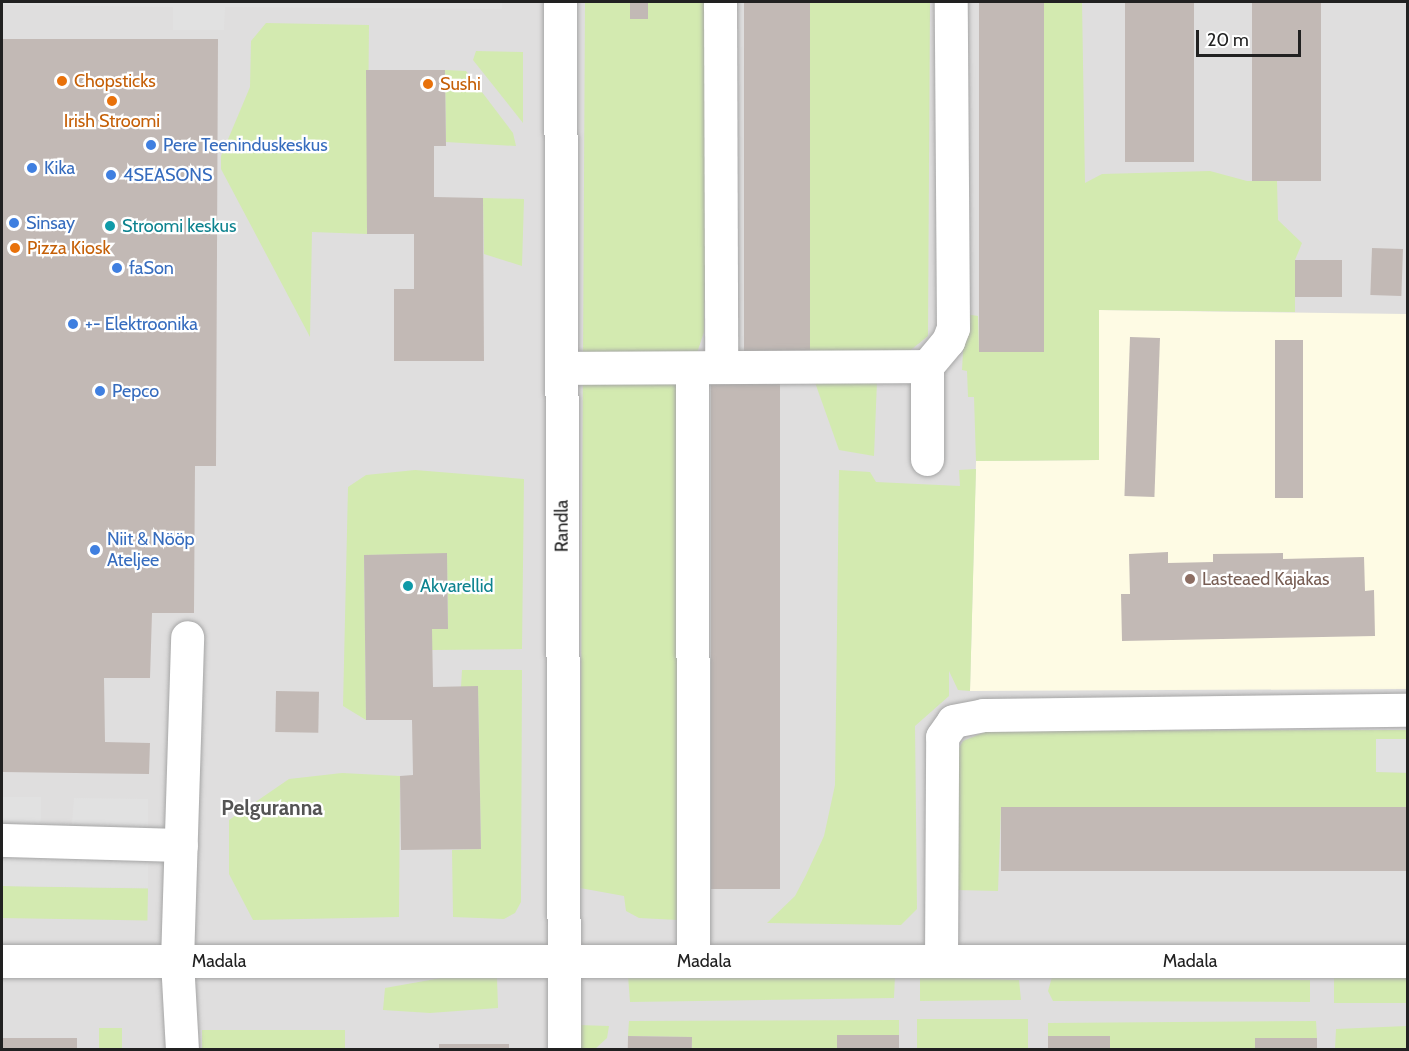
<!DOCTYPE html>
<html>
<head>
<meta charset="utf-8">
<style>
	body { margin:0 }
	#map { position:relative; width:1409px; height:1051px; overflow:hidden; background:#f1ede8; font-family:Cabin,sans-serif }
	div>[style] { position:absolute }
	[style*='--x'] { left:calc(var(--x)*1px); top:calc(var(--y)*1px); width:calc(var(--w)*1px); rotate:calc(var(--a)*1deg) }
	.residential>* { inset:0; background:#dfdede; transform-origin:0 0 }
	.education>* { inset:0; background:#fefbe4 }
	.grass>* { inset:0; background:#d3eab0; transform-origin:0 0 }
	.parking>* { inset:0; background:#e1e1e1; transform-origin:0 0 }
	.building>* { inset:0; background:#c2b9b5; transform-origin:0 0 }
	.roads { filter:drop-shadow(0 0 2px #a5a5a5) drop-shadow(0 0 2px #a5a5a5) }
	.minor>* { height:33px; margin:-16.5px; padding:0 16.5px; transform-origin:16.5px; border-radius:16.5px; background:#fff }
	.dots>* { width:16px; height:16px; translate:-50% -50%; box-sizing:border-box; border:3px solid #fff; border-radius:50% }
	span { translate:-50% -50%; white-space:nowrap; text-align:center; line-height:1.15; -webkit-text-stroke:4.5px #fff; paint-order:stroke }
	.food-label { font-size:18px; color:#c56008 }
	.left { translate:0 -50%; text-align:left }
	.shop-label { font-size:18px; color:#366cbe }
	.culture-label { font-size:18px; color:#0d838f }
	.street-label { font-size:18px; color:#212121 }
	.education-label { font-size:18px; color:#785e54 }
	.quarter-label { font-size:21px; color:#545454; font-weight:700 }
	.frame { position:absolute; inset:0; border:3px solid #212121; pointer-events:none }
	.scale { position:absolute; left:1196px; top:30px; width:105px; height:27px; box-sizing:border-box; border:3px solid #212121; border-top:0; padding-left:8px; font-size:18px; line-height:21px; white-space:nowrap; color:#212121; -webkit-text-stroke:4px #fff; paint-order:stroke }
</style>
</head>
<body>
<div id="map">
	<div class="residential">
		<div style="left:2px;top:2px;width:1405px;height:1047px"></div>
	</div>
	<div class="education">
		<div style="clip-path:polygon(1099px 310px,1407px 314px,1407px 689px,970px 691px,976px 461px,1099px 460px)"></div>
	</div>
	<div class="grass">
		<div style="clip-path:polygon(585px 2px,709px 2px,704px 332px,692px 368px,678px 920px,639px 918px,626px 911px,624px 896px,580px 888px)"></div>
		<div style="clip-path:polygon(810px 2px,930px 2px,928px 336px,907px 353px,809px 355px)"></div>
		<div style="clip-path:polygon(1044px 2px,1082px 2px,1085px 183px,1102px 174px,1210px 171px,1247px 181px,1277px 181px,1278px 220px,1302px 243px,1295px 260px,1295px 312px,1099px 310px,1099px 460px,976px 461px,974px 397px,968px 397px,967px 371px,962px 370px,965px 314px,978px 316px,979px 352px,1043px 351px)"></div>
		<div style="clip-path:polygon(266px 23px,369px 25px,367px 234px,312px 232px,310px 337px,221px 169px,221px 156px,250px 87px,251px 41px)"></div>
		<div style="clip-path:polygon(476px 51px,523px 52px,523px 123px,473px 60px)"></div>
		<div style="clip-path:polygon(445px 70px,466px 71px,513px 133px,516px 146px,446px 142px)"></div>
		<div style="clip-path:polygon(483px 198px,524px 199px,522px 266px,484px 254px)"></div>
		<div style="clip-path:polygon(812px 374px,877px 381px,874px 456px,839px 450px)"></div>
		<div style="clip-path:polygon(976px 469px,970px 691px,958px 690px,949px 671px,949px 696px,915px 726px,917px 909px,901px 925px,767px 923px,795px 896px,806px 875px,824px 836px,835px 785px,839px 470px,870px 472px,876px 482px,960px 486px,959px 470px)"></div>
		<div style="clip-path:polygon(415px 470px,524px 479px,522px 649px,432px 650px,432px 629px,448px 629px,447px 554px,364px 555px,366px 720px,343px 706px,348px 487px,366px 475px)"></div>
		<div style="clip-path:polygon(462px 670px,522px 670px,521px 902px,515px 913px,504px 919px,453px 917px,452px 850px,481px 849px,478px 687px,461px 687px)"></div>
		<div style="clip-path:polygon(1407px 730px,1407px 739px,1376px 739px,1376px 772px,1407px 773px,1407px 807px,1001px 807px,998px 891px,956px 890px,951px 762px,963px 741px,987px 731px)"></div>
		<div style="clip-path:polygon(342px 773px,400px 776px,399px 917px,253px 920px,229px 874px,229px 820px,289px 779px)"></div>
		<div style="left:2px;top:886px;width:146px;height:32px;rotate:1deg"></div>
		<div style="clip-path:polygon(469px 973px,497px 978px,498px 1008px,430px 1013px,383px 1010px,385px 988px)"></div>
		<div style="clip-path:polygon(628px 975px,895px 975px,894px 998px,630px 1002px)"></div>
		<div style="clip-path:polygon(920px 977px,1019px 980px,1021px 1000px,920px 1001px)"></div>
		<div style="clip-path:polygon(1052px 977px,1310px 980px,1310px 1002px,1053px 1001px,1048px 991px)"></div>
		<div style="left:1334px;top:978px;width:73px;height:25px"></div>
		<div style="left:917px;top:1019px;width:111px;height:30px"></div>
		<div style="clip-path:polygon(899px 1020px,899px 1035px,837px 1036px,837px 1049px,692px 1049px,691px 1037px,628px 1036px,629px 1021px)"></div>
		<div style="clip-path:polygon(1316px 1021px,1317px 1038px,1255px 1038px,1255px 1049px,1110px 1049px,1109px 1036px,1048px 1036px,1048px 1023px)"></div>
		<div style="clip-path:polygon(578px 1025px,609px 1026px,607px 1038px,595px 1049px,578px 1050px)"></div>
		<div style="clip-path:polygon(1407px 1026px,1407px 1049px,1335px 1049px,1336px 1029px)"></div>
		<div style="left:99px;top:1028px;width:23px;height:21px"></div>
		<div style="left:202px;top:1030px;width:143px;height:19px"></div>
	</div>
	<div class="parking">
		<div style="clip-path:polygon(2px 2px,502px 2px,502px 9px,225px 7px,224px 30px,173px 30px,173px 7px,2px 5px)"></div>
		<div style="left:1376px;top:739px;width:31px;height:33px"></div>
		<div style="clip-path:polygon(2px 797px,41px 797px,41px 822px,72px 824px,74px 798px,148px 799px,148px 888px,2px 886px)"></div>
	</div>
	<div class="building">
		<div style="left:630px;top:2px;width:18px;height:17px"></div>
		<div style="left:744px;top:2px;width:66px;height:353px"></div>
		<div style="left:979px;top:2px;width:65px;height:350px"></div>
		<div style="left:1125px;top:2px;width:69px;height:160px"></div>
		<div style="left:1252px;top:2px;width:69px;height:179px"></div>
		<div style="clip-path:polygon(2px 39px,218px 39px,216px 466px,195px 466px,194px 613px,152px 613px,150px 678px,104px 678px,105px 742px,150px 743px,149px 774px,2px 772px)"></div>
		<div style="clip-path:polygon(366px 70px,445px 70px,446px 146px,434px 146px,434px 197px,483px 198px,484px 361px,394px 361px,394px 289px,414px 289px,414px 234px,367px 234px)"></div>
		<div style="left:1372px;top:248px;width:31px;height:47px;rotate:2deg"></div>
		<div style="left:1295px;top:260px;width:47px;height:37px"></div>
		<div style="left:1130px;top:337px;width:30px;height:159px;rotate:2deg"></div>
		<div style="left:1303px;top:340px;width:158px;height:28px;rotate:90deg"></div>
		<div style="left:711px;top:377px;width:69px;height:512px"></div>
		<div style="clip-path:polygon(1168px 552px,1168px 563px,1213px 562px,1213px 554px,1283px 553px,1283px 559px,1364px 557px,1365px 591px,1374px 590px,1375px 636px,1122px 641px,1121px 594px,1130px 594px,1129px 554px)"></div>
		<div style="clip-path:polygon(447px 553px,448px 629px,432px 629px,433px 687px,478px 686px,481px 849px,401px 850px,400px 776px,413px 775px,412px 720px,366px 720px,364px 555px)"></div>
		<div style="left:276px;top:691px;width:43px;height:41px;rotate:1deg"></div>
		<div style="left:1001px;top:807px;width:407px;height:64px"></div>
		<div style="left:899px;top:1035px;width:15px;height:62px;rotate:90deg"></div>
		<div style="left:628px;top:1036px;width:64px;height:14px;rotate:1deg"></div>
		<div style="left:1048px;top:1036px;width:62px;height:14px"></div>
		<div style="left:2px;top:1038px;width:75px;height:12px"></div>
		<div style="left:1255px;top:1038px;width:62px;height:12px"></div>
		<div style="left:439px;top:1044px;width:70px;height:6px"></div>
	</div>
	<div class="roads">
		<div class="minor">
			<div style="--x:560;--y:2;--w:1048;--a:89.78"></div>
			<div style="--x:720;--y:2;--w:365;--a:89.8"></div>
			<div style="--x:561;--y:368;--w:366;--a:-0.3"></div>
			<div style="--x:692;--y:368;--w:593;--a:89.9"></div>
			<div style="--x:927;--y:459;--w:93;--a:-90"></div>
			<div style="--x:927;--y:366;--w:33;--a:-50"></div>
			<div style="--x:948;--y:341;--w:14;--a:-69"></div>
			<div style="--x:953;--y:328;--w:326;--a:-90.4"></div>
			<div style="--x:2;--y:840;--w:179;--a:1.6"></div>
			<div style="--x:2;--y:961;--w:1406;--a:0"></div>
			<div style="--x:941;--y:961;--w:224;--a:-89.7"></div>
			<div style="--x:942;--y:737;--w:19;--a:-55"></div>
			<div style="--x:953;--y:721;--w:31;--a:-11"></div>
			<div style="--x:983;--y:715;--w:425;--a:-0.7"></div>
			<div style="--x:182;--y:1050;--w:89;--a:-93.2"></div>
			<div style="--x:177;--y:961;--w:324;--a:-88.2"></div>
		</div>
	</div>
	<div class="dots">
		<div style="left:62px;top:81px;background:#e8710a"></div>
		<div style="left:428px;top:84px;background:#e8710a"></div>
		<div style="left:112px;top:101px;background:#e8710a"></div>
		<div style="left:151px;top:145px;background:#3f7fe0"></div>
		<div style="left:32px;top:168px;background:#3f7fe0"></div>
		<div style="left:111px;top:175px;background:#3f7fe0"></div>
		<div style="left:14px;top:223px;background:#3f7fe0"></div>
		<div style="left:110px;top:226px;background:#0f9aa8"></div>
		<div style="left:15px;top:248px;background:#e8710a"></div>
		<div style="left:117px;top:268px;background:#3f7fe0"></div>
		<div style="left:73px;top:324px;background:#3f7fe0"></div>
		<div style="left:100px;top:391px;background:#3f7fe0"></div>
		<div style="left:95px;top:550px;background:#3f7fe0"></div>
		<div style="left:1190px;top:579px;background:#8d6e63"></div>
		<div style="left:408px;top:586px;background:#0f9aa8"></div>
	</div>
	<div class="food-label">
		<span class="left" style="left:74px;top:81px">Chopsticks</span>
		<span class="left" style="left:440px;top:84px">Sushi</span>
		<span style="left:112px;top:121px">Irish Stroomi</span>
		<span class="left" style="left:27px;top:248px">Pizza Kiosk</span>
	</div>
	<div class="shop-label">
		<span class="left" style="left:163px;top:145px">Pere Teeninduskeskus</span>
		<span class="left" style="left:44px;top:168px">Kika</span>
		<span class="left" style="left:123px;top:175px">4SEASONS</span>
		<span class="left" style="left:26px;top:223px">Sinsay</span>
		<span class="left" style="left:129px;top:268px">faSon</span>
		<span class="left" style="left:85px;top:324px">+- Elektroonika</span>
		<span class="left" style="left:112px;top:391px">Pepco</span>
		<span class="left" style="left:107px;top:550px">Niit &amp; Nööp<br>Ateljee</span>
	</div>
	<div class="culture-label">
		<span class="left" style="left:122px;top:226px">Stroomi keskus</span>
		<span class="left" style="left:420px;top:586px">Akvarellid</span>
	</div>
	<div class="street-label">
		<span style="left:562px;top:526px;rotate:-90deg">Randla</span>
		<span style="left:219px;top:961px">Madala</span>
		<span style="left:704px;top:961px">Madala</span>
		<span style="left:1190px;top:961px">Madala</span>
	</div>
	<div class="education-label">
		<span class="left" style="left:1202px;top:579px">Lasteaed Kajakas</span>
	</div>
	<div class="quarter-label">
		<span style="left:272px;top:808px">Pelguranna</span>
	</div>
	<div class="frame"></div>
	<div class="scale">20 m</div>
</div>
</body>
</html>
